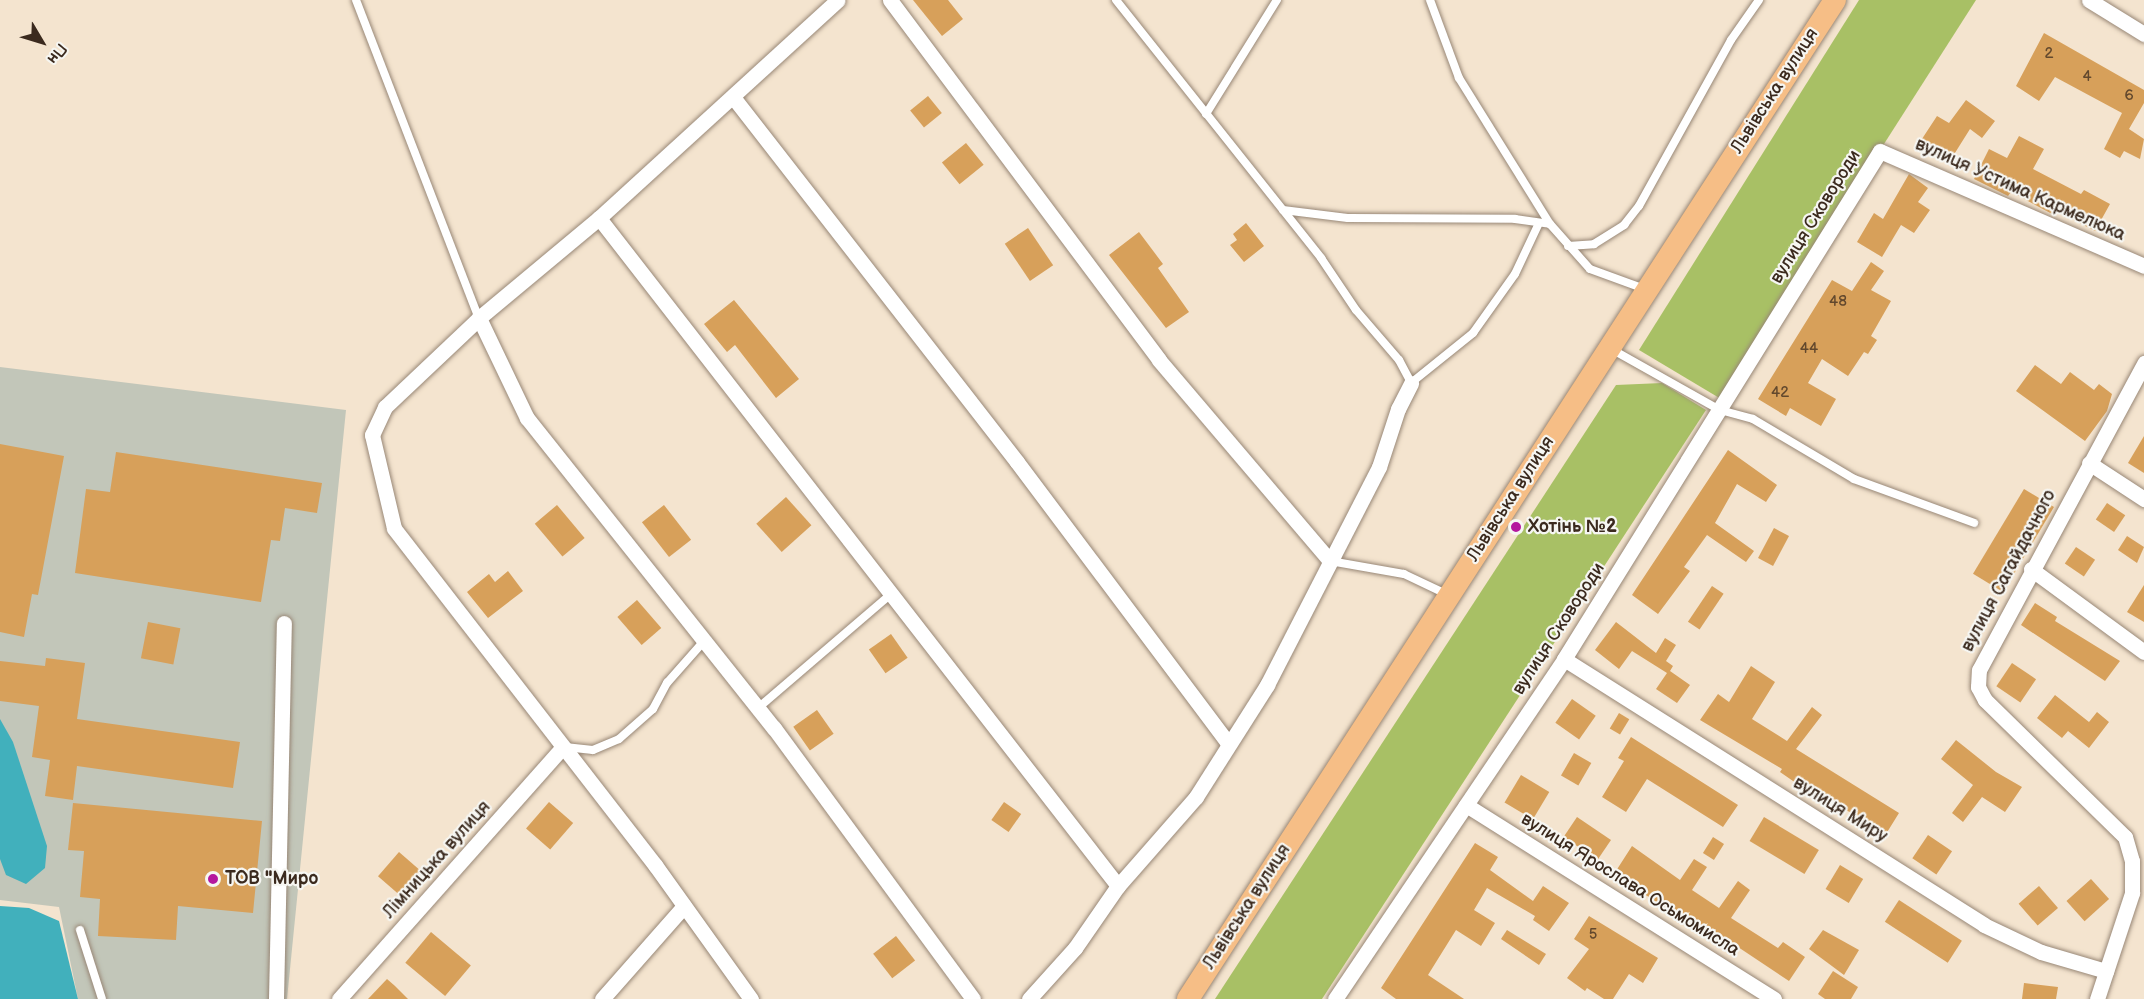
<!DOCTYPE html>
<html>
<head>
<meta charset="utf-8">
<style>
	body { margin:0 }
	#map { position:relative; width:2144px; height:999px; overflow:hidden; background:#f4e4cf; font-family:"Balsamiq Sans",sans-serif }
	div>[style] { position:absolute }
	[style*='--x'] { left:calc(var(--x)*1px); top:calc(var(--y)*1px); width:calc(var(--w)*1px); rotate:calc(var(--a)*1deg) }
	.industrial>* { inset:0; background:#c2c6b9 }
	.green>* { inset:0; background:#a8c065 }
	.water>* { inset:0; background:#41b0bc }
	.building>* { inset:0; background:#d7a05a; transform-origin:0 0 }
	.roads { filter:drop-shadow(0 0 2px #988776) drop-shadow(0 0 2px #988776) }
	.service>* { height:8px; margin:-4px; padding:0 4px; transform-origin:4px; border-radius:4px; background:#fff }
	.minor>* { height:15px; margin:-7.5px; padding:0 7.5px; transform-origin:7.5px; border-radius:7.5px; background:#fff }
	.primary>* { height:22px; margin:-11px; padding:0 11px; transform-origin:11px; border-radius:11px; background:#f6be86 }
	.dots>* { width:16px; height:16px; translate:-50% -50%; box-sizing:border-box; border:3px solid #f6f6f2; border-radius:50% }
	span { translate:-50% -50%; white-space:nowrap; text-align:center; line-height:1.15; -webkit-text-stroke:4.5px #f6f6f2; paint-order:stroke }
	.number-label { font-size:15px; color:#62482d }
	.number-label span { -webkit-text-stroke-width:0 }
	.street-label { font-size:18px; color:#3b2a1e }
	.poi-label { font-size:18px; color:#3b2a1e; font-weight:700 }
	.left { translate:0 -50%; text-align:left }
	.north { position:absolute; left:12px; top:12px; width:60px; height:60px; -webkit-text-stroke:4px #f6f6f2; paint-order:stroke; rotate:128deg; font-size:16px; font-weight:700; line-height:24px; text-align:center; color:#3b2a1e }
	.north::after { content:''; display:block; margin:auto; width:21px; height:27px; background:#3b2a1e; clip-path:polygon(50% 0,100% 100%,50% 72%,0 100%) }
</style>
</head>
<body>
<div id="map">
	<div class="industrial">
		<div style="clip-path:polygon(0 367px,346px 410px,287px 999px,78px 999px,59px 907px,0 900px)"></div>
	</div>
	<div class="green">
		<div style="clip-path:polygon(1859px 0,1976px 0,1721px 399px,1639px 350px)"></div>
		<div style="clip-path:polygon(1662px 383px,1706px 410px,1322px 999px,1215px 999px,1616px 385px)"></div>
	</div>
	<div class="water">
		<div style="clip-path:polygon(0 719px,13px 742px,47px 846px,45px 868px,26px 884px,6px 875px,0 859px)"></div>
		<div style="clip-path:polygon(0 906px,29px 908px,59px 921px,78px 999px,0 999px)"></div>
	</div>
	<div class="building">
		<div style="clip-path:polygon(913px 0,948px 0,963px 19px,942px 36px)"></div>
		<div style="clip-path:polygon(2044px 33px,2144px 90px,2144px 103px,2129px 129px,2144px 139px,2140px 159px,2124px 151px,2120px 158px,2104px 149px,2122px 113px,2055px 77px,2039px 101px,2016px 86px)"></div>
		<div style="left:928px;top:96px;width:22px;height:23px;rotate:51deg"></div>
		<div style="clip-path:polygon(1966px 100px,1995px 121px,1982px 138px,1970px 129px,1948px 164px,1918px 145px,1937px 116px,1949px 123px)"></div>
		<div style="clip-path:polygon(2019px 136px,2044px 149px,2033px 169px,2081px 194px,2084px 190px,2110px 204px,2095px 231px,2056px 211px,2054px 215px,2011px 192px,2008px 196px,1974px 179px,1989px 149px,2007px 158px)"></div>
		<div style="left:966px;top:143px;width:28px;height:31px;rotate:51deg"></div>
		<div style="clip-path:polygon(1909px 174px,1928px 188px,1918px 202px,1930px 210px,1914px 233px,1901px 225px,1882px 257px,1857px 242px,1874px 213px,1883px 219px)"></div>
		<div style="clip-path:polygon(1246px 223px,1264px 246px,1244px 262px,1230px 245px,1237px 240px,1233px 234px)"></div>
		<div style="left:1028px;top:228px;width:45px;height:28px;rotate:56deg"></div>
		<div style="clip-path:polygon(1139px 232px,1163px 264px,1158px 268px,1189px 312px,1166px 328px,1109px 255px)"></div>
		<div style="clip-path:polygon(1871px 262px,1884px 271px,1871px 290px,1891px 301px,1871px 336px,1877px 340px,1868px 354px,1864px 352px,1848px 376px,1822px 359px,1808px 383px,1836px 399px,1821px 426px,1790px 408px,1786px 416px,1758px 399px,1832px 280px,1852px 291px)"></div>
		<div style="clip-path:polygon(734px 300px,799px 379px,776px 398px,735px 345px,727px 352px,704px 324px)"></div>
		<div style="clip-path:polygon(2035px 365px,2061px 384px,2070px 372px,2094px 390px,2099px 384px,2112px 394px,2107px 411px,2085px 441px,2016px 391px)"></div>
		<div style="clip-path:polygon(2144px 436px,2144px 473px,2128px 463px)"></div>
		<div style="clip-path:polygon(0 444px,64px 456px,38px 595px,32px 594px,24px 637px,0 632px)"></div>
		<div style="clip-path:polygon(1728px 450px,1777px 485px,1766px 502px,1737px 484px,1715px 523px,1754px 551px,1746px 562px,1707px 535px,1684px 567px,1690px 571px,1658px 614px,1632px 595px)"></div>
		<div style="clip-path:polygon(116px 452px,322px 483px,317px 513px,285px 508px,280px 541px,271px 540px,261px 602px,75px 573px,86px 489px,110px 492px)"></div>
		<div style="left:2024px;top:489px;width:35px;height:99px;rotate:31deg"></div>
		<div style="left:786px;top:497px;width:38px;height:40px;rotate:48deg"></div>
		<div style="left:2107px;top:503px;width:22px;height:20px;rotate:34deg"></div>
		<div style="left:557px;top:505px;width:43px;height:29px;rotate:50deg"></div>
		<div style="left:664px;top:505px;width:44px;height:28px;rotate:52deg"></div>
		<div style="left:1774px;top:528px;width:17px;height:34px;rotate:28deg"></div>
		<div style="clip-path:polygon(2127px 536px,2144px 547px,2137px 563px,2118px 550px)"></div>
		<div style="left:2076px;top:547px;width:23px;height:20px;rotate:34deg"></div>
		<div style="clip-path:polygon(508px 571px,523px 591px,488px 618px,467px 592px,489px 574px,495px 582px)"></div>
		<div style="clip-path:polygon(2144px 585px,2144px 622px,2127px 612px)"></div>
		<div style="left:1712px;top:586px;width:14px;height:43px;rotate:34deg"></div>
		<div style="left:637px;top:600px;width:37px;height:26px;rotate:49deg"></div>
		<div style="clip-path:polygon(2035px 603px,2057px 617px,2055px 621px,2120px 661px,2105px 681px,2021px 625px)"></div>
		<div style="left:148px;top:622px;width:33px;height:37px;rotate:11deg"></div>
		<div style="clip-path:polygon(1616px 622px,1656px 653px,1665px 638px,1676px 645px,1666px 661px,1673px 666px,1670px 671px,1690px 685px,1677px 703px,1656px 689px,1667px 673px,1632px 651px,1619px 669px,1595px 650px)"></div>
		<div style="left:891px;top:634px;width:29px;height:27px;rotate:55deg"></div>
		<div style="clip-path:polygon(46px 658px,85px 663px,77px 719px,240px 742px,233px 788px,77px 766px,73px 800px,45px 796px,50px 760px,32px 757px,39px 706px,0 701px,0 661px,45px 666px)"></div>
		<div style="left:2012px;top:663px;width:29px;height:28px;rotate:34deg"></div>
		<div style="clip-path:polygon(1751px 666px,1775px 682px,1752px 719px,1787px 741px,1812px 707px,1822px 715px,1796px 749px,1899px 813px,1886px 834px,1808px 787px,1806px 790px,1780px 772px,1782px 769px,1700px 720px,1718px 694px,1729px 702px)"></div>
		<div style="clip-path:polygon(2055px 695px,2089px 722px,2097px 712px,2109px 722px,2089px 748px,2068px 731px,2062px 738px,2037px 718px)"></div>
		<div style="left:1572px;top:699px;width:29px;height:29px;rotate:35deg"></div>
		<div style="left:817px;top:710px;width:29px;height:29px;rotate:55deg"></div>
		<div style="left:1619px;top:713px;width:12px;height:18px;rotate:31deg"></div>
		<div style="clip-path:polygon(1631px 737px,1738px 805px,1723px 827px,1647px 779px,1626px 812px,1602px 797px,1624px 761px,1618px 758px)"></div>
		<div style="clip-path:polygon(1956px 740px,1996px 772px,2022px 787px,2005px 812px,1982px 797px,1963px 822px,1952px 813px,1973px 785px,1941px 759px)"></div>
		<div style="left:1574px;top:753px;width:20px;height:26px;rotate:30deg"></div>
		<div style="left:1521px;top:775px;width:33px;height:32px;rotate:31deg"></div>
		<div style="left:549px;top:802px;width:32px;height:35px;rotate:41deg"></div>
		<div style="left:1004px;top:802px;width:21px;height:22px;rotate:35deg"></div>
		<div style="clip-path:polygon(73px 803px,262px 821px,253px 913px,178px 906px,176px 940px,98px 936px,100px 899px,80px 897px,84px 851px,68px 850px)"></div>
		<div style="left:1577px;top:817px;width:41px;height:24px;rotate:34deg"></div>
		<div style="left:1764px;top:817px;width:64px;height:28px;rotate:31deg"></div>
		<div style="left:1928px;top:835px;width:29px;height:28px;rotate:34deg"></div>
		<div style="left:1713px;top:837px;width:13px;height:19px;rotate:32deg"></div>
		<div style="clip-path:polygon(1475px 843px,1498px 857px,1490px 870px,1533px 901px,1543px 886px,1569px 903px,1549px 931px,1533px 920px,1535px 916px,1487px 888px,1474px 910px,1495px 923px,1481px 946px,1456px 930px,1428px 975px,1464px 999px,1396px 999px,1381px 988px)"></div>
		<div style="clip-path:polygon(1632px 846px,1680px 880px,1694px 859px,1707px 867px,1692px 890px,1719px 908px,1738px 881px,1750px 890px,1731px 918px,1778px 948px,1783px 942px,1805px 957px,1789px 981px,1711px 929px,1709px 933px,1670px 911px,1614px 874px)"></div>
		<div style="left:399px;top:852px;width:29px;height:32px;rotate:41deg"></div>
		<div style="left:1840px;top:865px;width:27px;height:28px;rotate:31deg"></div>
		<div style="left:2091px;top:879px;width:27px;height:33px;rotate:48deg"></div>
		<div style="left:2039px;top:886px;width:29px;height:27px;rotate:49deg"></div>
		<div style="left:1899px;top:900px;width:75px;height:26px;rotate:33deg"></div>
		<div style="clip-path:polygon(1589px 916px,1658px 958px,1643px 983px,1629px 974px,1613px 999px,1604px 999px,1587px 988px,1585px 991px,1567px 978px,1589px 949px,1574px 939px)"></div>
		<div style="clip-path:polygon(1507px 930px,1546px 954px,1539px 965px,1501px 939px)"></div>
		<div style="clip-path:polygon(1823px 930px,1859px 950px,1844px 975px,1809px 949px)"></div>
		<div style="left:431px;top:932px;width:52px;height:40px;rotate:40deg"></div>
		<div style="left:896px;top:936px;width:31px;height:29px;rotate:52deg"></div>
		<div style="clip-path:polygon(1833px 971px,1858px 987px,1851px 999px,1825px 999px,1818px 994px)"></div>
		<div style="clip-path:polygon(387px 979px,395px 986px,408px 999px,368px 999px)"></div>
		<div style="clip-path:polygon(2024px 983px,2058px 987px,2056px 999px,2022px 999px)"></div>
	</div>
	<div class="roads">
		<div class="service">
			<div style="--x:356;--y:0;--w:341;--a:68.9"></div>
			<div style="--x:1116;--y:0;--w:330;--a:51.5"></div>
			<div style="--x:1321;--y:258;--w:63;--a:56.1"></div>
			<div style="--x:1356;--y:310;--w:66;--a:49.3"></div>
			<div style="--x:1399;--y:360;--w:26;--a:62"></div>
			<div style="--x:1411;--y:383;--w:80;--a:-38.9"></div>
			<div style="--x:1473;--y:333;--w:72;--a:-54.6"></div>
			<div style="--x:1515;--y:274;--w:56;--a:-64.8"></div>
			<div style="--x:1430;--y:0;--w:83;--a:69.6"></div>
			<div style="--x:1459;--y:78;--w:172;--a:58.1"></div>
			<div style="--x:1206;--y:114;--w:134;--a:-58.1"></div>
			<div style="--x:1283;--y:210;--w:65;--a:7"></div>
			<div style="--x:1348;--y:218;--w:167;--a:0.3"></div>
			<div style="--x:1515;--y:219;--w:35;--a:8"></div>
			<div style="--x:1550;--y:224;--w:60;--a:48.4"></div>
			<div style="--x:1590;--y:269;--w:59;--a:20"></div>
			<div style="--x:1568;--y:246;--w:26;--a:-4"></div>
			<div style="--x:1594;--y:244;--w:36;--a:-32"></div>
			<div style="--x:1624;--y:225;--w:24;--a:-52"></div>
			<div style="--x:1639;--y:206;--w:190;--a:-61"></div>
			<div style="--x:1731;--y:40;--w:49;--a:-55"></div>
			<div style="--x:1613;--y:350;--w:123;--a:29.3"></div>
			<div style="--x:1720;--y:410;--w:34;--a:15"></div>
			<div style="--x:1753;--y:419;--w:117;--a:30.7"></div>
			<div style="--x:1854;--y:479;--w:128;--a:20.1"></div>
			<div style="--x:1330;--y:561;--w:75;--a:10"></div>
			<div style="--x:1404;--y:574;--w:47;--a:25.5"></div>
			<div style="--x:758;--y:708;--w:175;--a:-40.6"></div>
			<div style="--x:565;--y:747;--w:28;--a:6"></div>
			<div style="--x:593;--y:750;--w:28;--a:-23"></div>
			<div style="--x:619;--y:739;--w:45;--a:-41.4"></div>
			<div style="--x:653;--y:709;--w:30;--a:-62"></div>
			<div style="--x:667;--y:683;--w:56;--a:-48.6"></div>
			<div style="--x:80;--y:930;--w:72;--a:72.3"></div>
		</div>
		<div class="minor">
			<div style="--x:890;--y:0;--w:449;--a:53.2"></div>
			<div style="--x:1159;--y:360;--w:264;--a:49.6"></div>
			<div style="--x:2089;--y:0;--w:65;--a:31.7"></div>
			<div style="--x:733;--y:97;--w:462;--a:52.1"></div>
			<div style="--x:1017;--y:462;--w:351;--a:53.1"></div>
			<div style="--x:599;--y:218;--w:846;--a:52.15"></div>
			<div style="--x:479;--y:318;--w:111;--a:64.4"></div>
			<div style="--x:527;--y:418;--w:396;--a:51.5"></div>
			<div style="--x:774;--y:728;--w:336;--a:53.7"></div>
			<div style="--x:2089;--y:463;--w:66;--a:33.2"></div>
			<div style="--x:2031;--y:569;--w:140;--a:36.3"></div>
			<div style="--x:1564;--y:659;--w:497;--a:32.3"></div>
			<div style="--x:1984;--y:925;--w:63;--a:25.3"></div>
			<div style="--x:2041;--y:952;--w:68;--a:16.3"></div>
			<div style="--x:1466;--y:805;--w:364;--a:32.2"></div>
			<div style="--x:276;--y:999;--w:376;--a:-88.8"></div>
			<div style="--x:339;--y:999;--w:337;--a:-48.4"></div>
			<div style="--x:602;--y:999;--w:124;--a:-48.6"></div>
			<div style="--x:751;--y:999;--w:165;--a:-125.6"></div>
			<div style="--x:655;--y:865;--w:426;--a:-127.8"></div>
			<div style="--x:394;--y:528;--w:96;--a:-103.3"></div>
			<div style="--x:372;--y:435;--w:31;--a:-65"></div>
			<div style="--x:385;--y:407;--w:129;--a:-43.4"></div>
			<div style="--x:479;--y:318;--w:156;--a:-39.8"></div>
			<div style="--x:599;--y:218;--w:323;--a:-42.4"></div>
			<div style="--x:1029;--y:999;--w:69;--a:-48"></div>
			<div style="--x:1075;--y:948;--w:75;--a:-55.3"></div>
			<div style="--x:1118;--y:886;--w:118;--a:-48.8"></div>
			<div style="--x:1196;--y:797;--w:133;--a:-57.6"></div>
			<div style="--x:1267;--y:685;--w:245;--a:-62.8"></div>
			<div style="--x:1379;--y:467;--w:61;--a:-71.9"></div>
			<div style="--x:1398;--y:409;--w:29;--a:-63"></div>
			<div style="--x:1335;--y:999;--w:410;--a:-56"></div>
			<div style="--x:1564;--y:659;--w:598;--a:-58.12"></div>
			<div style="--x:1880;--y:151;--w:288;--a:23.5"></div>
			<div style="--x:2097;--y:999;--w:112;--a:-71.7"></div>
			<div style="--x:2132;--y:893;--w:32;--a:-90"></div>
			<div style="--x:2132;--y:861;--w:25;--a:-106"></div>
			<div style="--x:2125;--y:837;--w:196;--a:-135.6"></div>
			<div style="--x:1985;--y:700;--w:15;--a:-118"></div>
			<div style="--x:1978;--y:687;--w:17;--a:-87"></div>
			<div style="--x:1979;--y:670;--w:349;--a:-61.7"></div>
		</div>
		<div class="primary">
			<div style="--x:1188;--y:999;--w:1190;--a:-57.07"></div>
		</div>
	</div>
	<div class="dots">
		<div style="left:1516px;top:527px;background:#b5179e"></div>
		<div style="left:213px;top:879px;background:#b5179e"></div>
	</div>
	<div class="number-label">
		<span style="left:2049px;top:54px">2</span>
		<span style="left:2087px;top:77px">4</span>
		<span style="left:2129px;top:96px">6</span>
		<span style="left:1838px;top:302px">48</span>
		<span style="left:1809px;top:349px">44</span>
		<span style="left:1780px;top:393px">42</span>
		<span style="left:1593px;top:935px">5</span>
	</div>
	<div class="street-label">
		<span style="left:1775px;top:91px;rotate:-57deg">Львівська вулиця</span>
		<span style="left:2020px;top:190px;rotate:24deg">вулиця Устима Кармелюка</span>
		<span style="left:1816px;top:217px;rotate:-58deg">вулиця Сковороди</span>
		<span style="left:1511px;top:499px;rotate:-57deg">Львівська вулиця</span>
		<span style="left:2009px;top:571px;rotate:-62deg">вулиця Сагайдачного</span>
		<span style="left:1559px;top:629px;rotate:-57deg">вулиця Сковороди</span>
		<span style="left:1840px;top:810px;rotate:32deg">вулиця Миру</span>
		<span style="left:437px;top:860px;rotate:-48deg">Лімницька вулиця</span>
		<span style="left:1630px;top:885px;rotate:32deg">вулиця Ярослава Осьмомисла</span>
		<span style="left:1247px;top:907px;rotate:-57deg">Львівська вулиця</span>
	</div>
	<div class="poi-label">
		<span class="left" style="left:1528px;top:527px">Хотінь №2</span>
		<span class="left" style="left:225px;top:879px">ТОВ "Миро</span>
	</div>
	<div class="north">Пн</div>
</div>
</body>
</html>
